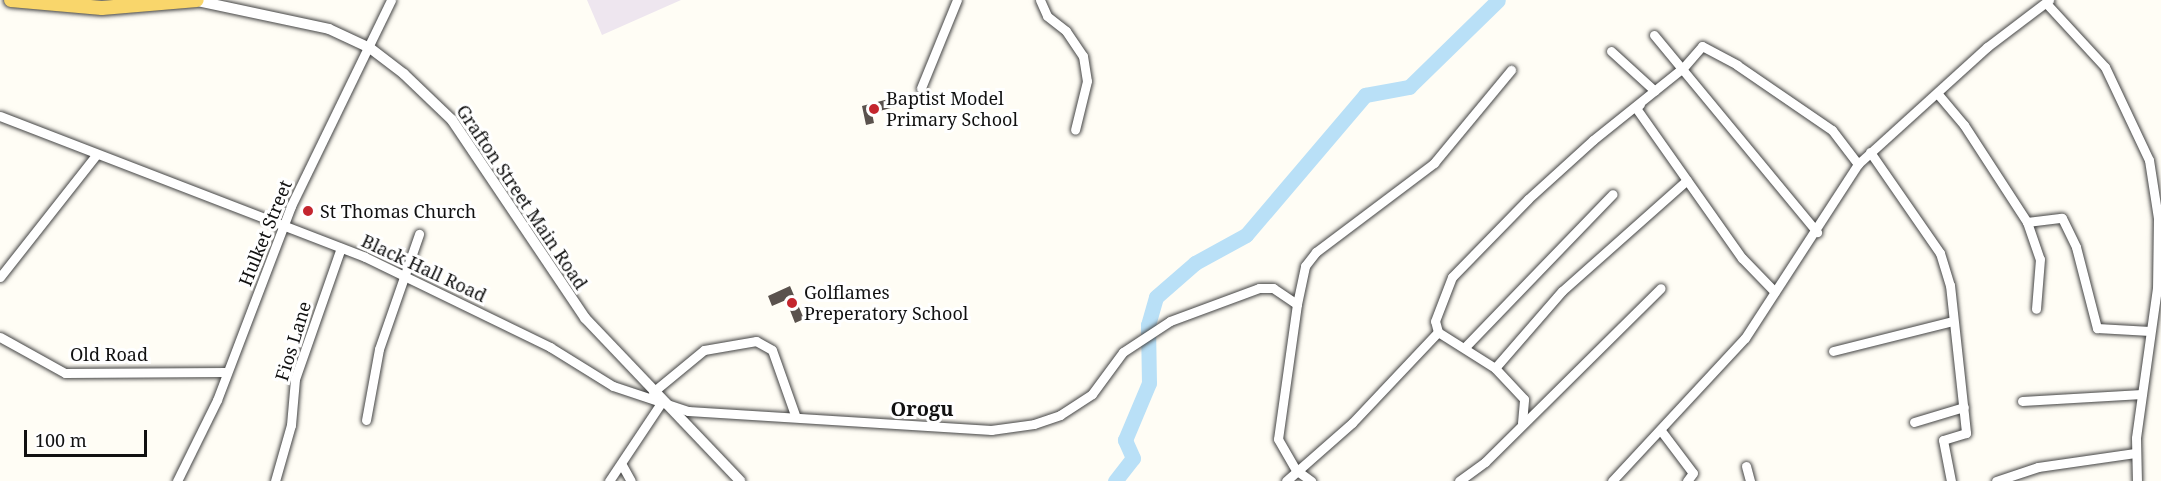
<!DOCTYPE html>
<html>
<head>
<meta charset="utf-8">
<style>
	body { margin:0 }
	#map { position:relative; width:2161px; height:481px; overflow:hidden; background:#fffdf5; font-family:"Noto Serif",serif }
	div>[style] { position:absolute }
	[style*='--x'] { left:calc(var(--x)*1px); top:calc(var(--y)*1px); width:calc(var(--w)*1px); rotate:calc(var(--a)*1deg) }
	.industrial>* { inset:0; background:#eee6ef }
	.river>* { height:15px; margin:-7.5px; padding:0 7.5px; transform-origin:7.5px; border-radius:7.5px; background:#b9e0f7 }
	.building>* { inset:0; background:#5a524d }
	.roads { filter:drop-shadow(0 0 2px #444) drop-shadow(0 0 2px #444) }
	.minor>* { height:9px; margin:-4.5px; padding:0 4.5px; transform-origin:4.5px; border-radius:4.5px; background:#fff }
	.tertiary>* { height:10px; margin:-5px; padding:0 5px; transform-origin:5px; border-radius:5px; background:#fff }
	.primary>* { height:14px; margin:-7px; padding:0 7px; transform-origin:7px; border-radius:7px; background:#f9d66b }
	.dots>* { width:16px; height:16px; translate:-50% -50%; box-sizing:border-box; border:3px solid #fff; border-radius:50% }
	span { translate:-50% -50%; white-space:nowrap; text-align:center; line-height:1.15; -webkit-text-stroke:6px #fff; paint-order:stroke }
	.poi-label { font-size:18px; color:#111 }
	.left { translate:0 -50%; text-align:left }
	.street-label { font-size:18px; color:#111 }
	.neighbourhood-label { font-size:20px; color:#111; font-weight:700 }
	.scale { position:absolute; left:24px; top:430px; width:123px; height:27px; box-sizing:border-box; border:3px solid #111; border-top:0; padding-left:8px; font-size:18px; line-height:21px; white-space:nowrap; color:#111; -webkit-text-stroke:4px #fff; paint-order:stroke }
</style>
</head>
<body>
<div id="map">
	<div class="industrial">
		<div style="clip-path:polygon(587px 0,681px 0,602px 35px)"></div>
	</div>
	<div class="river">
		<div style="--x:1115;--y:481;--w:29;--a:-52"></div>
		<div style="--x:1133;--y:458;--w:20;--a:-114"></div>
		<div style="--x:1125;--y:440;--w:62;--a:-67.2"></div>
		<div style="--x:1149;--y:383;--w:58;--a:-91"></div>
		<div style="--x:1148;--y:325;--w:29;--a:-74"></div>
		<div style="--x:1156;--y:297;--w:52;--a:-41.1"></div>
		<div style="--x:1195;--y:263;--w:58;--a:-28.8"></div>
		<div style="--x:1246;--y:235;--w:184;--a:-49.6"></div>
		<div style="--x:1365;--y:95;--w:45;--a:-10.3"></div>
		<div style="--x:1409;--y:87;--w:124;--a:-44.3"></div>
	</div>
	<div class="building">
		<div style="clip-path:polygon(900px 96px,902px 105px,872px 113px,874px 123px,866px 125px,862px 106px)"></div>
		<div style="clip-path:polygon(790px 286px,804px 319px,795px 323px,786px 300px,772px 306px,768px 296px)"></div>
	</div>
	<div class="roads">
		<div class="minor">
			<div style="--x:1040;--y:0;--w:17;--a:66"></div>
			<div style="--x:1047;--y:16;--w:24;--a:38"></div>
			<div style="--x:1066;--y:31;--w:30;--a:56"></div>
			<div style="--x:1083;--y:56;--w:25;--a:81"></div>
			<div style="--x:1087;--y:81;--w:50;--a:103.8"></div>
			<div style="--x:2046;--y:3;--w:87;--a:47.3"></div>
			<div style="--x:2105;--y:67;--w:103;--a:64.7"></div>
			<div style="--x:2149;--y:160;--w:59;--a:81.2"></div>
			<div style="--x:2158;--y:218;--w:70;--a:90.8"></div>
			<div style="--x:2157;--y:288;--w:151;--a:98"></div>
			<div style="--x:2136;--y:438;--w:43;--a:88.7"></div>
			<div style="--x:1654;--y:35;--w:256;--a:50.4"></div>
			<div style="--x:1611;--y:51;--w:59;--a:42.3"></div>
			<div style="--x:921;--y:88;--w:95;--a:-67.8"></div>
			<div style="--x:1937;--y:93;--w:42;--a:49.8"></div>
			<div style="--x:1964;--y:125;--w:116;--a:57"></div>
			<div style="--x:2027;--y:222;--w:35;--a:-7"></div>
			<div style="--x:2062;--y:218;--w:32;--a:64"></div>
			<div style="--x:2076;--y:247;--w:84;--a:75.5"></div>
			<div style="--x:2097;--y:328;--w:53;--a:3.2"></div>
			<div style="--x:1640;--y:104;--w:6;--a:135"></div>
			<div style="--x:1636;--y:108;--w:184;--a:54.8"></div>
			<div style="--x:1742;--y:258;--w:47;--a:45.9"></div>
			<div style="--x:0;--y:116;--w:391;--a:21.1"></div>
			<div style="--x:365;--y:257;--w:206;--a:25.9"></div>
			<div style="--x:550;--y:347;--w:74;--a:31.8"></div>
			<div style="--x:613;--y:386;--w:79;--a:18.4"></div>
			<div style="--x:688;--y:411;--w:304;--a:3.6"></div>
			<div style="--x:991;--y:430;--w:43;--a:-7.9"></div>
			<div style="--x:1034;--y:424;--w:28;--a:-19"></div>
			<div style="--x:1060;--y:415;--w:38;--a:-33"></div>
			<div style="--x:1092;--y:394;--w:52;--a:-53.6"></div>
			<div style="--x:1123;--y:352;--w:56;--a:-33.4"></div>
			<div style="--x:1170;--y:321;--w:95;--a:-20.3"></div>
			<div style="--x:1259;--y:288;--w:14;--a:0"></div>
			<div style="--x:1273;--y:288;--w:29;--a:34"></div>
			<div style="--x:1297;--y:304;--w:136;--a:98"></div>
			<div style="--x:1278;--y:439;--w:36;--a:60"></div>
			<div style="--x:1296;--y:470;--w:19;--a:36"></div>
			<div style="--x:1870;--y:152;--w:123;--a:55.3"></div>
			<div style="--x:1940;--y:253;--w:34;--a:73"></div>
			<div style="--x:1950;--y:285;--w:149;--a:83.8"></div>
			<div style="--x:1966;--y:433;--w:24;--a:163"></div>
			<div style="--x:1943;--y:440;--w:42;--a:79"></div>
			<div style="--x:2027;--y:222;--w:39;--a:71"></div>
			<div style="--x:2040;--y:259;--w:50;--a:94.6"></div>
			<div style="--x:0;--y:277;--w:155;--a:-51.8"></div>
			<div style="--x:1297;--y:304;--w:39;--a:-78"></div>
			<div style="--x:1305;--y:266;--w:18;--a:-52"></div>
			<div style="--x:1316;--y:252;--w:148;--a:-37"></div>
			<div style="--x:1434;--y:163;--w:121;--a:-50.4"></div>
			<div style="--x:0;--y:337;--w:74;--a:29"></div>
			<div style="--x:65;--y:373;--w:161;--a:-0.4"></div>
			<div style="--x:1466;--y:346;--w:211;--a:-46"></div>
			<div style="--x:1833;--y:351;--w:123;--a:-14.1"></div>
			<div style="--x:1495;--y:368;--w:102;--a:-49"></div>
			<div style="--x:1562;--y:291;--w:167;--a:-41.6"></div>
			<div style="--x:653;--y:392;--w:66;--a:-39.5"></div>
			<div style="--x:704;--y:350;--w:53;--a:-9.8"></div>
			<div style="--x:756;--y:341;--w:18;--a:29"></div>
			<div style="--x:772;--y:350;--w:69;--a:70.5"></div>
			<div style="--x:2022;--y:401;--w:120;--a:-3.3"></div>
			<div style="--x:366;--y:420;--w:72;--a:-79.6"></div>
			<div style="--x:379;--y:349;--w:122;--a:-70.8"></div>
			<div style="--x:1914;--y:422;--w:52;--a:-16.7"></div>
			<div style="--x:1522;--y:423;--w:24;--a:-85"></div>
			<div style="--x:1524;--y:399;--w:42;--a:-133.1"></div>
			<div style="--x:1495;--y:368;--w:67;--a:-147.7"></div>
			<div style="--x:1438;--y:332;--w:11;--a:-105"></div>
			<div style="--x:1435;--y:321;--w:47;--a:-68.9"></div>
			<div style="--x:1452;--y:277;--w:109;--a:-45.7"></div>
			<div style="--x:1528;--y:199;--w:88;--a:-42.2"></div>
			<div style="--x:1593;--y:140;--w:115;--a:-38.7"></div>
			<div style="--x:1683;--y:68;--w:29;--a:-49"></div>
			<div style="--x:1702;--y:46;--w:40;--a:28"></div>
			<div style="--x:1737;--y:65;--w:115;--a:34.4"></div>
			<div style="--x:1832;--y:130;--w:43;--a:52.6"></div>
			<div style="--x:1662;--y:432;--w:51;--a:52.9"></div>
			<div style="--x:1693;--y:473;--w:10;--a:127"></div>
			<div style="--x:622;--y:465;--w:18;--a:61"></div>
			<div style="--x:1746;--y:466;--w:16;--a:75"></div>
			<div style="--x:177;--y:481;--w:90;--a:-63.7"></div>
			<div style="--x:217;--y:400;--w:208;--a:-69.1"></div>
			<div style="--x:291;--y:206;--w:229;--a:-64.1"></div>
			<div style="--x:275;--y:481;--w:58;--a:-74.1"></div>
			<div style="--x:291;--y:425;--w:46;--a:-85"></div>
			<div style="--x:295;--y:379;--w:139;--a:-70.7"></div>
			<div style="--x:609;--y:481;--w:94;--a:-56.3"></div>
			<div style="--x:1286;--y:481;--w:88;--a:-41.3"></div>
			<div style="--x:1352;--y:423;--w:125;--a:-46.6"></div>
			<div style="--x:1459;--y:481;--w:32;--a:-36"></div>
			<div style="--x:1485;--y:462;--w:247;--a:-44.7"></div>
			<div style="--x:1612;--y:481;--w:195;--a:-47.1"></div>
			<div style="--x:1745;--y:338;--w:207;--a:-57"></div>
			<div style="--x:1858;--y:164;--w:174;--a:-42.2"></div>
			<div style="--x:1987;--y:47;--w:78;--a:-37.2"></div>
			<div style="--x:1996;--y:481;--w:44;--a:-18.4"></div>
			<div style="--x:2038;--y:467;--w:98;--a:-8.2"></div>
		</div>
		<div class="tertiary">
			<div style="--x:193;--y:0;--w:139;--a:12"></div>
			<div style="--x:329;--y:29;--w:45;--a:24.9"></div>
			<div style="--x:370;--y:48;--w:43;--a:37.4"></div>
			<div style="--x:404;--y:74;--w:66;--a:43.8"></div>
			<div style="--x:452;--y:120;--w:239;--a:56.1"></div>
			<div style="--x:585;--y:318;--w:225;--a:46.4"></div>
		</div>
		<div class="primary">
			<div style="--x:11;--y:0;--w:91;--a:5"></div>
			<div style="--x:102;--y:8;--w:95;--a:-4.8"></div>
		</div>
	</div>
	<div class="dots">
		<div style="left:874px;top:109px;background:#c4262e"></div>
		<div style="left:308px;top:211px;background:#c4262e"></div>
		<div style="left:792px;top:303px;background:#c4262e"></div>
	</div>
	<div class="poi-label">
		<span class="left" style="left:886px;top:109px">Baptist Model<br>Primary School</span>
		<span class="left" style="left:320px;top:211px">St Thomas Church</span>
		<span class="left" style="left:804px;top:303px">Golflames<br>Preperatory School</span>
	</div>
	<div class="street-label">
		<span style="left:522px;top:197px;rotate:56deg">Grafton Street Main Road</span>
		<span style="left:265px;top:233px;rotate:-68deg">Hulket Street</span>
		<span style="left:424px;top:268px;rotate:25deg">Black Hall Road</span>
		<span style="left:293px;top:341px;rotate:-73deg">Fios Lane</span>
		<span style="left:109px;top:354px">Old Road</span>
	</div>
	<div class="neighbourhood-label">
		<span style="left:922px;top:408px">Orogu</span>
	</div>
	<div class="scale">100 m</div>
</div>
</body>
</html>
